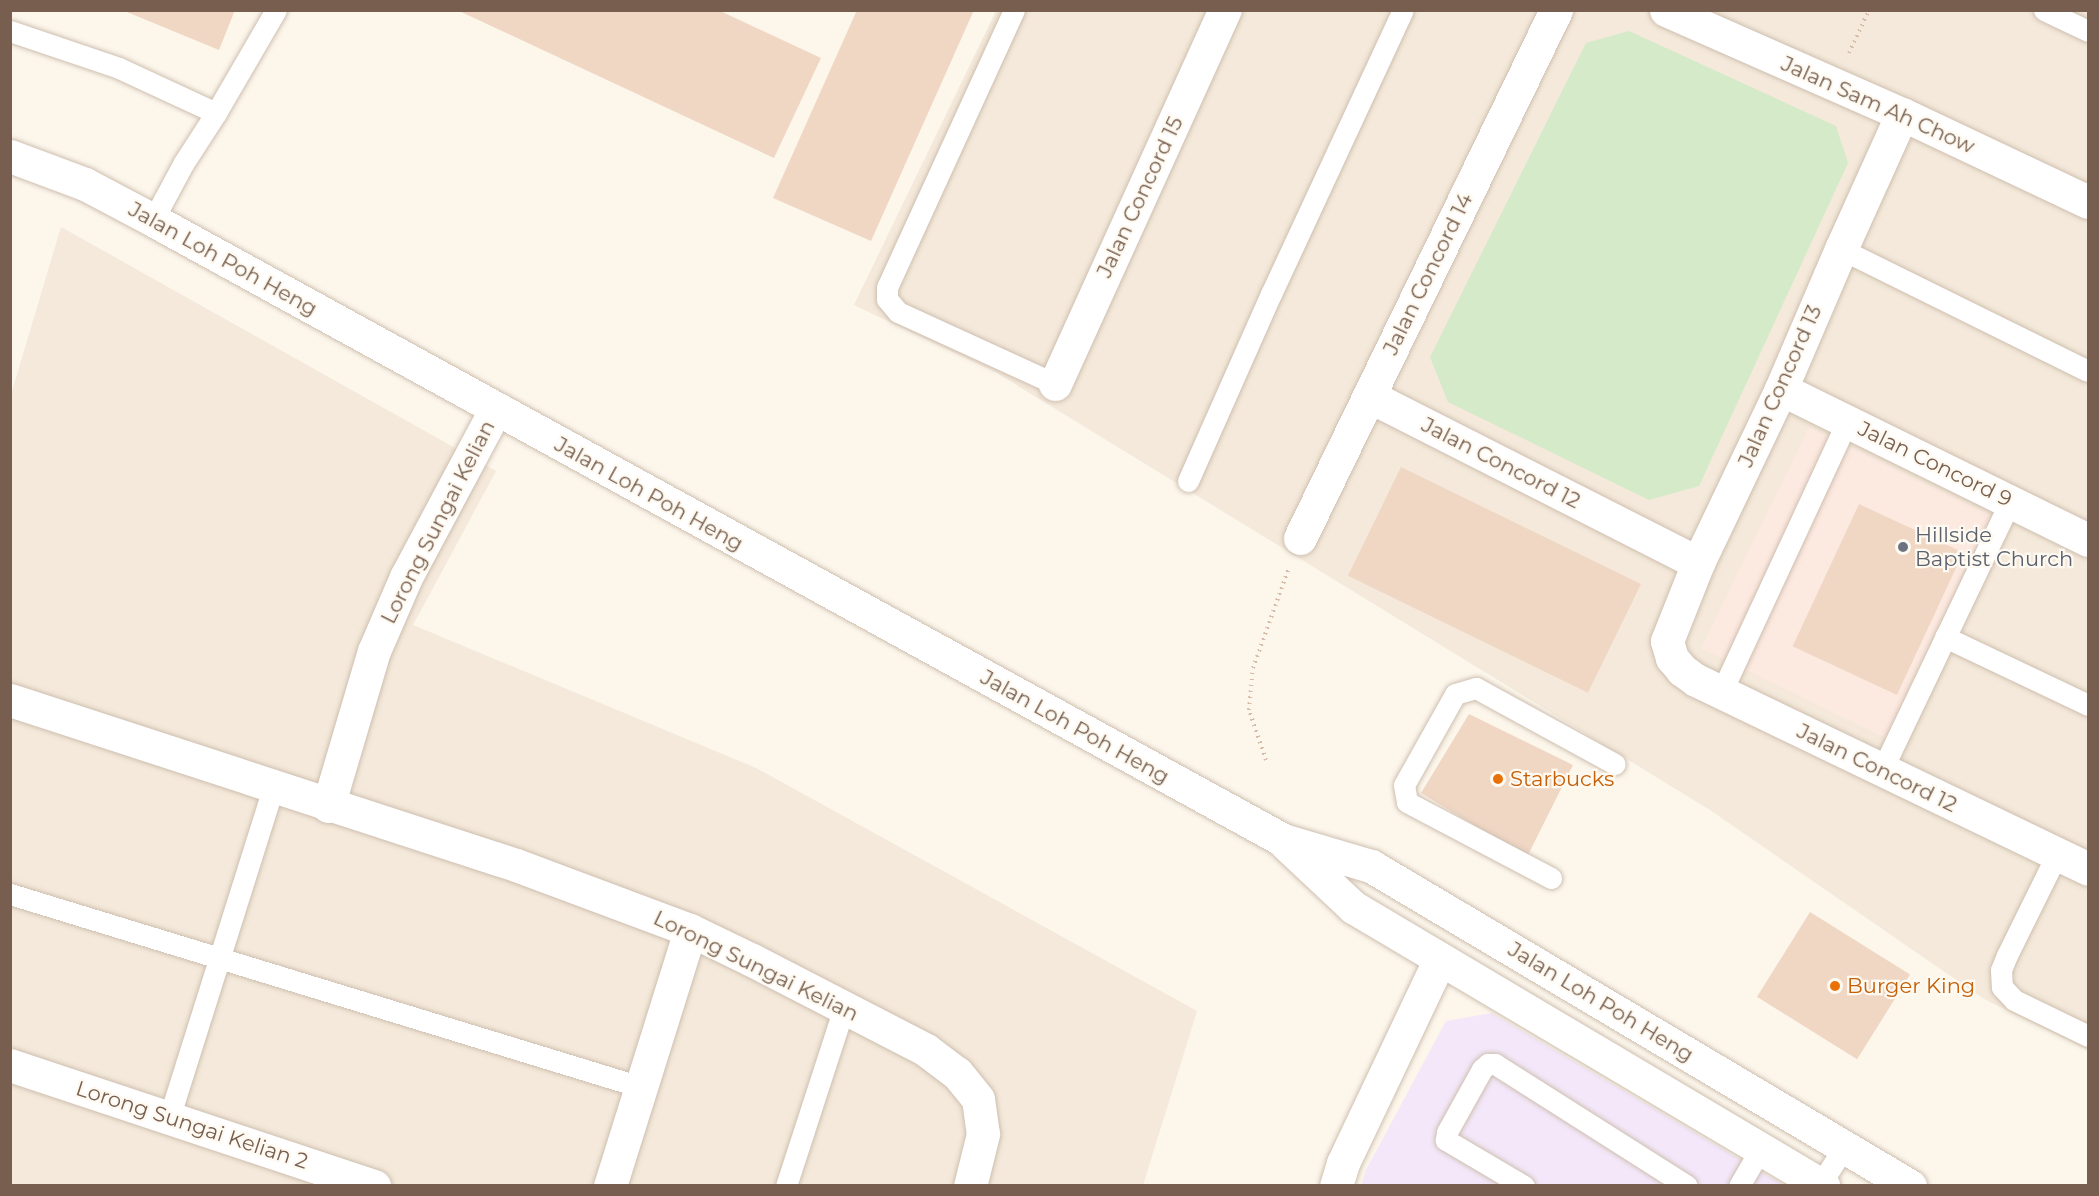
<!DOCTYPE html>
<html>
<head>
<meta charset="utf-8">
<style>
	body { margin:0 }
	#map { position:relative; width:2099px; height:1196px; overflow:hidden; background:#fcf6eb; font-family:Montserrat,sans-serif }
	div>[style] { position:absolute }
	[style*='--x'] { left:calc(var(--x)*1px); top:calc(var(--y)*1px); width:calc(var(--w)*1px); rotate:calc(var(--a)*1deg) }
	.residential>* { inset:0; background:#f4e9da }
	.commercial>* { inset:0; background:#fce9e0; transform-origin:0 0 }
	.education>* { inset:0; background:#f3e7f9 }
	.green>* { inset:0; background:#d5eac9 }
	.building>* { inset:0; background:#f0d7c4; transform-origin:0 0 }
	.path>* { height:4px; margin-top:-2px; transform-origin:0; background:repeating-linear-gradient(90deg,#d6bba6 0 1.5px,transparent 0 6px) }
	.roads { filter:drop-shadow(0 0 2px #cebfb0) drop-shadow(0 0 2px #cebfb0) }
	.lane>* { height:21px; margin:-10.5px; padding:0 10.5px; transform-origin:10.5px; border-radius:10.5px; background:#fff }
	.street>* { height:33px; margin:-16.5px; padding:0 16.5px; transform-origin:16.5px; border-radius:16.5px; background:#fff }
	.dots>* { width:16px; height:16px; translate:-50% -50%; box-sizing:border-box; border:3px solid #fefaf2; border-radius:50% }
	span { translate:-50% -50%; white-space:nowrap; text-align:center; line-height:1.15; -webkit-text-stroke:4.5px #fefaf2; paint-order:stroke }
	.street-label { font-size:21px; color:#775e4e }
	.worship-label { font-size:21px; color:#5b616d }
	.left { translate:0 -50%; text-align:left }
	.food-label { font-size:21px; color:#c56008 }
	.frame { position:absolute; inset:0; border:12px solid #775e4e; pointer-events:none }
</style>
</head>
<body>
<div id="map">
	<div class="residential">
		<div style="clip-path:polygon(996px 11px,2088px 11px,2088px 1050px,1984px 999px,1710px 810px,997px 373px,854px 305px)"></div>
		<div style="clip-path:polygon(61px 227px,496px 471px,413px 625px,756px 768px,1197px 1011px,1143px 1185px,11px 1185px,10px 398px)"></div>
	</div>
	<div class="commercial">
		<div style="left:1809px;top:427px;width:222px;height:246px;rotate:26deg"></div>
	</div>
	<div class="education">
		<div style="clip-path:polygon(1492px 1013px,1784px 1185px,1361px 1186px,1366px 1170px,1446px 1021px)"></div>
	</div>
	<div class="green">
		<div style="clip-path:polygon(1629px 31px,1836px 126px,1848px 163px,1699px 486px,1649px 500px,1448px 402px,1430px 357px,1586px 43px)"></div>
	</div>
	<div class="building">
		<div style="clip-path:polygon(122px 10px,235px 10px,219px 50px)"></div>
		<div style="clip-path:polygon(457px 10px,718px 10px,821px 58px,774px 158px)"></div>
		<div style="clip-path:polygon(857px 10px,974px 10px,871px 241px,773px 198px)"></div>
		<div style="left:1401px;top:467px;width:267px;height:121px;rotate:26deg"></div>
		<div style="left:1859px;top:504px;width:115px;height:157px;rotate:25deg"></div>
		<div style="clip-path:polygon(1469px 714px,1573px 765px,1527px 857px,1421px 793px)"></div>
		<div style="left:1810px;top:912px;width:118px;height:100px;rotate:32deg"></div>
	</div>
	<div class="path">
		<div style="--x:1849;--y:53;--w:47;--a:-65.1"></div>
		<div style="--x:1266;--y:760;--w:53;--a:-108.8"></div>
		<div style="--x:1249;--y:710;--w:42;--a:-84.6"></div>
		<div style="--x:1253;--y:668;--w:104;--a:-70.3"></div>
	</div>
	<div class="roads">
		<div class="lane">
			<div style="--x:1014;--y:10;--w:305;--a:114.6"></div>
			<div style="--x:887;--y:287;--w:12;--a:90"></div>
			<div style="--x:887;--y:299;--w:17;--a:50"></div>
			<div style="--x:898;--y:312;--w:173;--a:24.6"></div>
			<div style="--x:2044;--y:10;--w:49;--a:25.5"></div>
			<div style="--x:10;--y:31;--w:115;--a:18.7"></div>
			<div style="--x:119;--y:68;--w:107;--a:24.9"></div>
			<div style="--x:153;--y:220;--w:64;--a:-61.8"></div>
			<div style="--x:183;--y:164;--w:61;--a:-57.1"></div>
			<div style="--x:216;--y:113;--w:119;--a:-59.8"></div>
			<div style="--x:1841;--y:249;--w:275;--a:26.3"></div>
			<div style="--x:1188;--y:481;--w:205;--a:-66.1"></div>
			<div style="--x:1271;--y:294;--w:313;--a:-65.1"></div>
			<div style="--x:1945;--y:637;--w:158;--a:25.4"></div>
			<div style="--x:1721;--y:693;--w:300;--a:-65.1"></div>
			<div style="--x:1882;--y:770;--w:297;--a:-64.5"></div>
			<div style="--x:2057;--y:854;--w:113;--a:116.3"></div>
			<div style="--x:2007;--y:955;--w:16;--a:112"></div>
			<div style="--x:2001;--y:970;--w:17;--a:87"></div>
			<div style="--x:2002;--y:987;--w:18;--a:47"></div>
			<div style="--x:2014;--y:1000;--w:82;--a:25.9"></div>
			<div style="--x:1551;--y:878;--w:163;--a:-152.2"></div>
			<div style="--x:1407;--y:802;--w:17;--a:-100"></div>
			<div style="--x:1404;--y:785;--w:104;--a:-60.7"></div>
			<div style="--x:1455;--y:694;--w:22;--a:-16"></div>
			<div style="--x:1476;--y:688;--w:158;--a:28.7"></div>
			<div style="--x:10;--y:894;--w:660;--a:17.01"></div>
			<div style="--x:169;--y:1118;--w:346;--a:-72.5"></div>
			<div style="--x:786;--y:1186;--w:187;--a:-72"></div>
			<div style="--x:1524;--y:1186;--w:91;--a:-149.5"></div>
			<div style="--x:1446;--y:1140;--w:8;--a:-83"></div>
			<div style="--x:1447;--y:1132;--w:72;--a:-60.9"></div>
			<div style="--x:1482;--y:1069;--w:8;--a:-40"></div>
			<div style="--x:1488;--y:1064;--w:7;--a:0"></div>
			<div style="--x:1495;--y:1064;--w:227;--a:32.4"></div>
			<div style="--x:1739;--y:1186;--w:44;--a:-59.9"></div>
			<div style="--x:1819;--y:1186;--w:48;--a:-57"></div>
		</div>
		<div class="street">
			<div style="--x:1666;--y:10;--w:258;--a:23.8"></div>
			<div style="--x:1902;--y:114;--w:206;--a:25.3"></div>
			<div style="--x:1902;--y:114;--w:148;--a:114.3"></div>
			<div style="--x:1841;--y:249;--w:152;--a:113.2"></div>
			<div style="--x:1781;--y:389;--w:193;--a:115.5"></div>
			<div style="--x:1698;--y:563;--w:84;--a:111.7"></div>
			<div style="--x:1667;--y:641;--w:18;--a:74"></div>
			<div style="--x:1672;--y:658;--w:16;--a:50"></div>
			<div style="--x:1682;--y:670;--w:17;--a:36"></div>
			<div style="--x:1696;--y:680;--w:435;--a:25.7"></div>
			<div style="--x:10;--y:156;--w:80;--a:20.5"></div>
			<div style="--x:85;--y:184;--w:77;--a:27.9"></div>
			<div style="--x:153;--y:220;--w:1289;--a:28.75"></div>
			<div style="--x:1283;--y:840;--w:92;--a:16.5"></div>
			<div style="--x:1371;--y:866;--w:627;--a:30.7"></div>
			<div style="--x:1055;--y:384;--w:411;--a:-65.6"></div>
			<div style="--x:1781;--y:389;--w:342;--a:26.2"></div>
			<div style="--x:1369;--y:396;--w:369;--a:26.9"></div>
			<div style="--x:1300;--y:538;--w:587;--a:-64.13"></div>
			<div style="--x:10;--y:700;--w:532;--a:18.06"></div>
			<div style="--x:516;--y:865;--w:186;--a:20.5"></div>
			<div style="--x:690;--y:930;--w:69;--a:25.8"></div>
			<div style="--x:752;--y:960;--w:196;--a:27.3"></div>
			<div style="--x:926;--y:1050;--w:39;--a:37"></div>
			<div style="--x:957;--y:1073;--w:33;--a:51"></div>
			<div style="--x:978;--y:1099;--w:35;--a:82"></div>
			<div style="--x:983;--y:1134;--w:54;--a:104"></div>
			<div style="--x:328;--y:806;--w:162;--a:-73.5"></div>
			<div style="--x:374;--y:651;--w:81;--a:-66.6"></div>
			<div style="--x:406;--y:577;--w:189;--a:-61.9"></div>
			<div style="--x:1286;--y:844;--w:92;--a:43.2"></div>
			<div style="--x:1353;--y:907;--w:547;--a:30.69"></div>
			<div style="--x:10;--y:1065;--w:384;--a:18.4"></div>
			<div style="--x:610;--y:1186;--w:268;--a:-72.6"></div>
			<div style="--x:1336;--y:1186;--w:24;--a:-73"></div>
			<div style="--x:1343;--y:1163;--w:226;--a:-64.6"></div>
		</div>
	</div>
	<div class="dots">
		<div style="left:1903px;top:547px;background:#6b7280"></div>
		<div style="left:1498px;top:779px;background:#e8710a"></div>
		<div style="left:1835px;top:986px;background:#e8710a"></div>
	</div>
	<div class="street-label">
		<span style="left:1878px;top:105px;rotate:24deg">Jalan Sam Ah Chow</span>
		<span style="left:1140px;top:197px;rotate:-65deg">Jalan Concord 15</span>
		<span style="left:223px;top:259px;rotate:29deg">Jalan Loh Poh Heng</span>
		<span style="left:1428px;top:274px;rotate:-64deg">Jalan Concord 14</span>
		<span style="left:1780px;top:386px;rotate:-66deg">Jalan Concord 13</span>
		<span style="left:1501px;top:463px;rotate:27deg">Jalan Concord 12</span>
		<span style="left:1935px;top:464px;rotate:26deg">Jalan Concord 9</span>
		<span style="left:649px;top:494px;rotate:29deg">Jalan Loh Poh Heng</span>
		<span style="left:438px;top:522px;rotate:-63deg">Lorong Sungai Kelian</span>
		<span style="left:1075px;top:727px;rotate:29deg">Jalan Loh Poh Heng</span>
		<span style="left:1877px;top:768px;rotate:26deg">Jalan Concord 12</span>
		<span style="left:756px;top:966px;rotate:26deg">Lorong Sungai Kelian</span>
		<span style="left:1601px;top:1002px;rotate:31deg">Jalan Loh Poh Heng</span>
		<span style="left:192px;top:1125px;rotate:18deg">Lorong Sungai Kelian 2</span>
	</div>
	<div class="worship-label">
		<span class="left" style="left:1915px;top:547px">Hillside<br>Baptist Church</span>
	</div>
	<div class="food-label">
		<span class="left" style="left:1510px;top:779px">Starbucks</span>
		<span class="left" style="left:1847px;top:986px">Burger King</span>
	</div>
	<div class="frame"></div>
</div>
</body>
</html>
